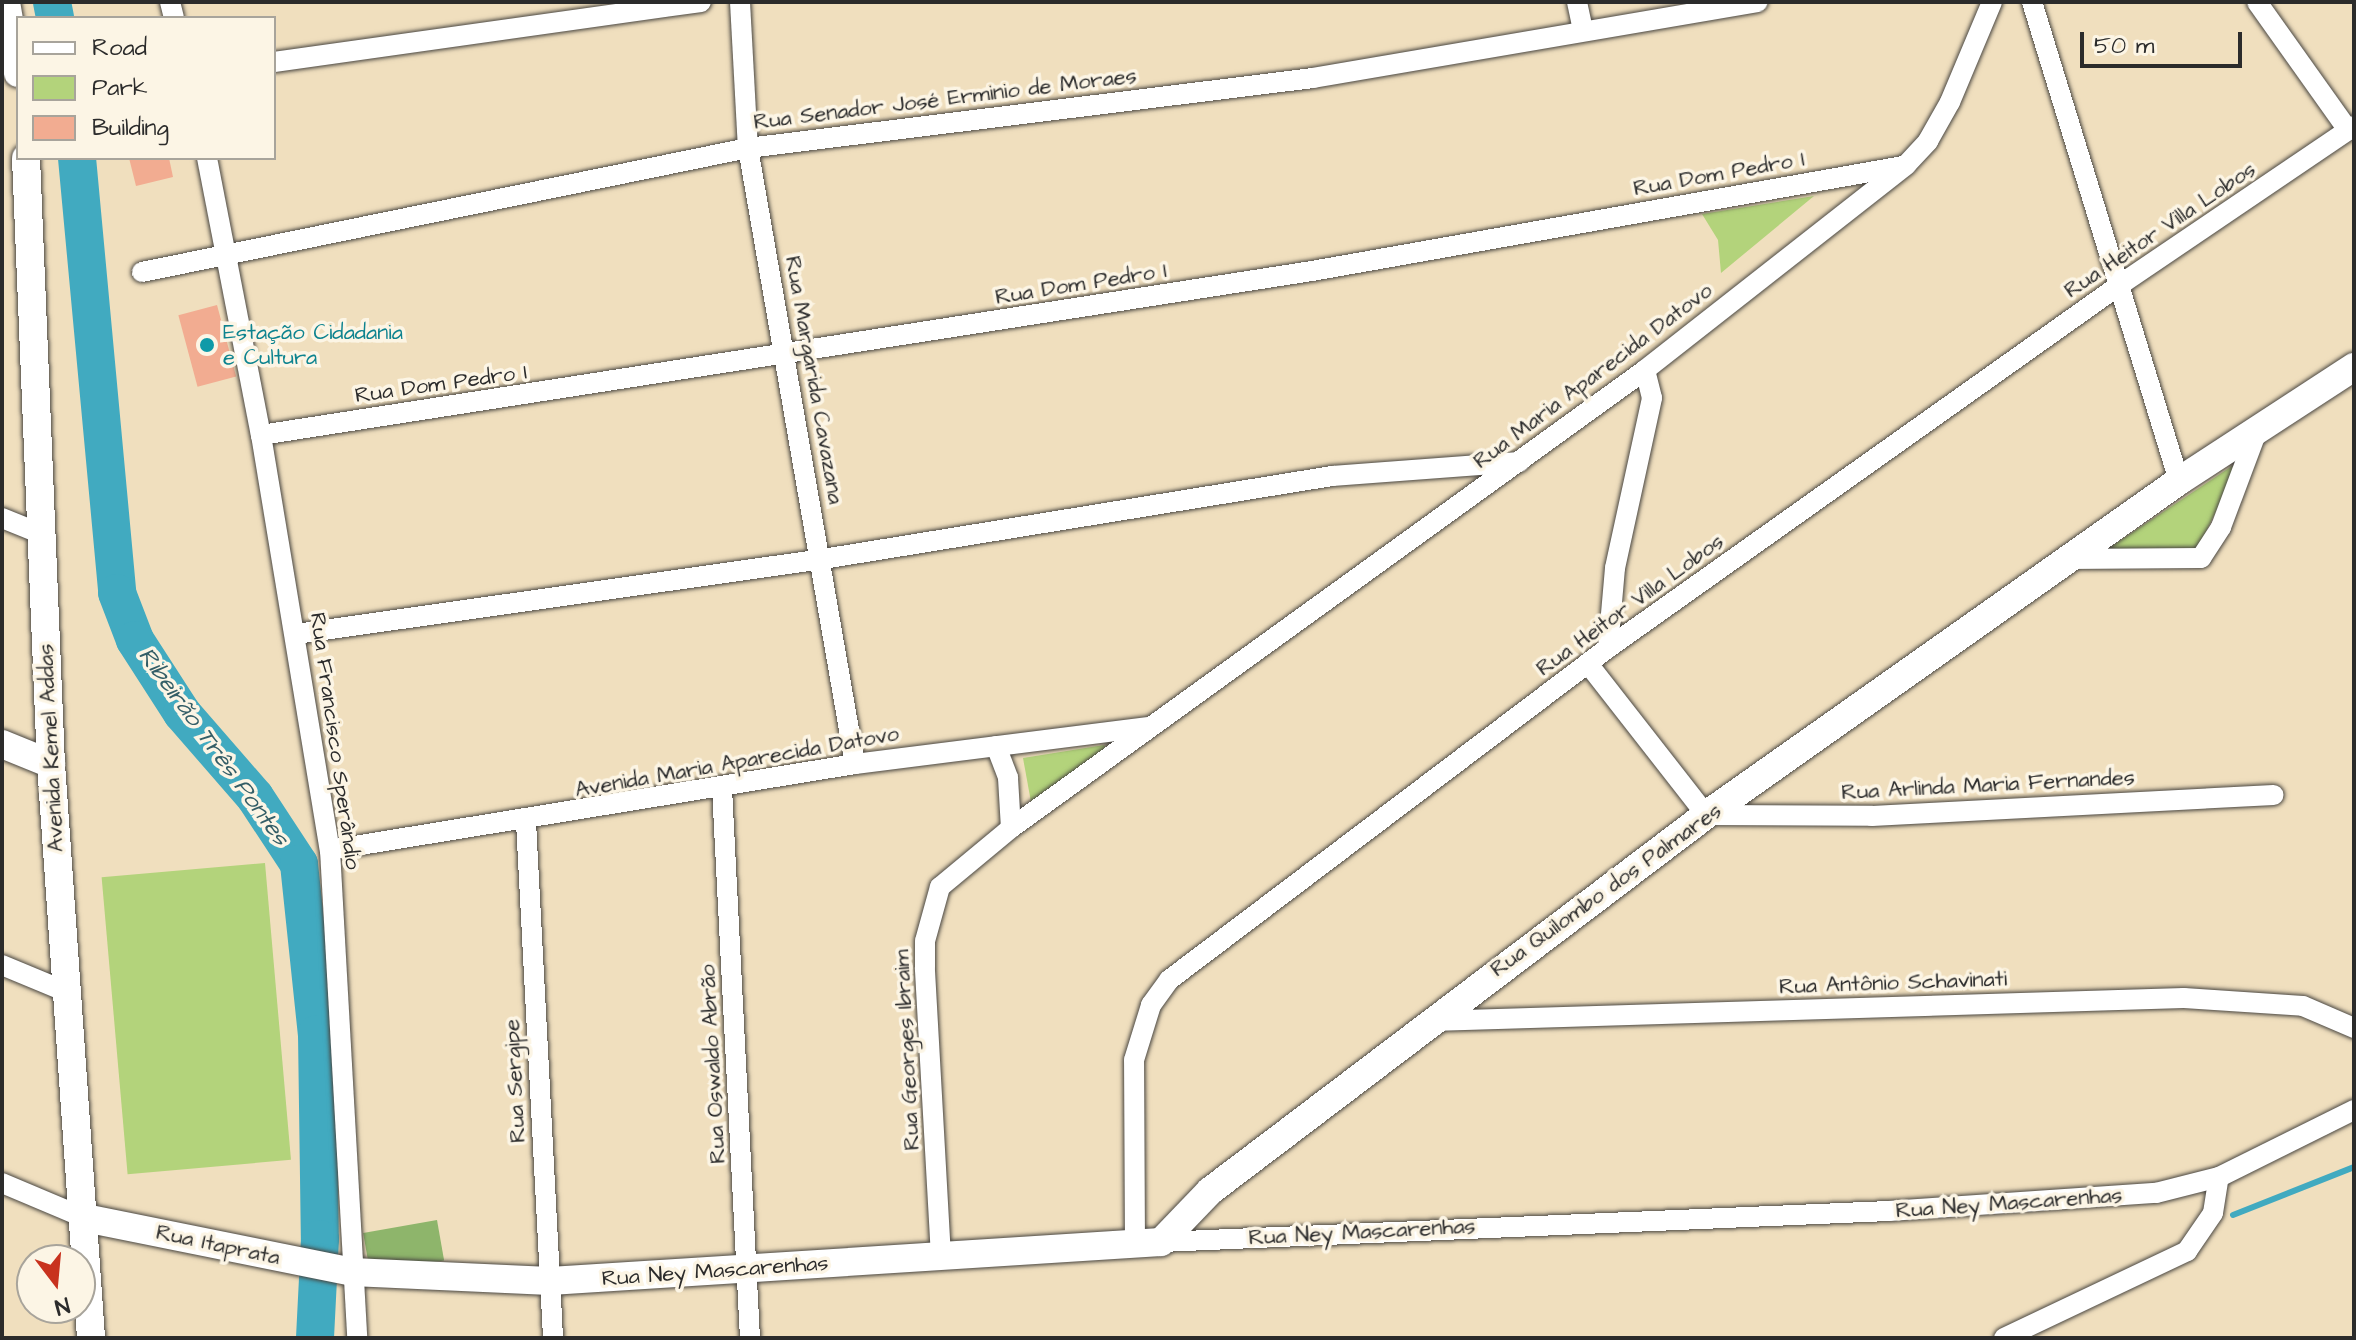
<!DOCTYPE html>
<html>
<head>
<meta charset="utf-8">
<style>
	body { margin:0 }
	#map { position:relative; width:2356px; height:1340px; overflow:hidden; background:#f0dfbe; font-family:"Architects Daughter",sans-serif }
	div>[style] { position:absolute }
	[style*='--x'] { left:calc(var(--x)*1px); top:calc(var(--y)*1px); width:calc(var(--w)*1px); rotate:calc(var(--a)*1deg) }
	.green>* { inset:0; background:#b3d37b; transform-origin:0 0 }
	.forest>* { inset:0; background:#8eb56b; transform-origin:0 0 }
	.stream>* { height:6px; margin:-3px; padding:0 3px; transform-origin:3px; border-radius:3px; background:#41aac0 }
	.river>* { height:38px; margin:-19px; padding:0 19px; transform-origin:19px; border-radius:19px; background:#41aac0 }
	.building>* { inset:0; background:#f2ac91; transform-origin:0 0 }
	.roads { filter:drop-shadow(0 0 2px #494641) drop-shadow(0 0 2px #494641) }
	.street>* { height:20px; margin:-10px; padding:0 10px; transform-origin:10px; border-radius:10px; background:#fff }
	.secondary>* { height:28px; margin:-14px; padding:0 14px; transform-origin:14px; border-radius:14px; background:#fff }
	.dots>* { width:22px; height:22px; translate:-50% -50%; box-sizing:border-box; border:4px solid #fcf5e5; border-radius:50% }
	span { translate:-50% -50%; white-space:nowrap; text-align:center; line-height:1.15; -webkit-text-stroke:7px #fcf5e5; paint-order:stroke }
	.street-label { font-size:22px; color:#2b2b2b }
	.culture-label { font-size:22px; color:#0d838f }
	.left { translate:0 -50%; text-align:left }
	.water-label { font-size:24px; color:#345e67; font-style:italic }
	.frame { position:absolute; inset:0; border:4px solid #2b2b2b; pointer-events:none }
	.legend { position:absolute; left:16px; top:16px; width:260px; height:144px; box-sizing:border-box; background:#fcf5e5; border:2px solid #a8a49b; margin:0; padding:10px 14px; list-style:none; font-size:24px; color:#2b2b2b }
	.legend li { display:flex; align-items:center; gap:16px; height:40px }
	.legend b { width:40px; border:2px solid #a8a49b }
	.north { position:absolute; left:16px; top:1244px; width:80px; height:80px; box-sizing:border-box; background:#fcf5e5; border:2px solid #a8a49b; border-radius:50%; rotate:164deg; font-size:22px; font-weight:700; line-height:32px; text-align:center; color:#2b2b2b }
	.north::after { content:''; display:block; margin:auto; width:28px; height:36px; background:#c8321e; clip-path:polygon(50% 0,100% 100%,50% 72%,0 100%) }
	.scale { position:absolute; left:2080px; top:32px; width:162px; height:36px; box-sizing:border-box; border:4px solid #2b2b2b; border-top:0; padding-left:10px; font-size:24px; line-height:28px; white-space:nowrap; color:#2b2b2b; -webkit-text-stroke:6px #fcf5e5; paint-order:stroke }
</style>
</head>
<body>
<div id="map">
	<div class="green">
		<div style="clip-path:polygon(1814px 196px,1721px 273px,1718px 240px,1702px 214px)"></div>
		<div style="clip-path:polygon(2241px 460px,2196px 552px,2100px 554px)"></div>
		<div style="clip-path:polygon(1104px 745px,1107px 750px,1031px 802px,1023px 758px)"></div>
		<div style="left:265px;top:863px;width:298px;height:164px;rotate:85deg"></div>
	</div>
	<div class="forest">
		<div style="left:437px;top:1220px;width:41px;height:75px;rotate:80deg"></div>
	</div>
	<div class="stream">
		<div style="--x:2233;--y:1215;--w:130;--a:-21.6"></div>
	</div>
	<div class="river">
		<div style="--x:52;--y:2;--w:16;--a:79"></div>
		<div style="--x:77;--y:158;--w:437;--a:84.7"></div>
		<div style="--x:117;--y:593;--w:50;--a:69"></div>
		<div style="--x:135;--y:640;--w:87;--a:57.2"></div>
		<div style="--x:182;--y:713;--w:111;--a:49"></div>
		<div style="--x:255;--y:797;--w:80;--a:56.7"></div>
		<div style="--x:299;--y:864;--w:171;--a:84"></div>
		<div style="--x:317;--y:1034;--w:205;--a:89.2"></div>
		<div style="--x:320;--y:1239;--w:99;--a:92.9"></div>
	</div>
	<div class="building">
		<div style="clip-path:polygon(129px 158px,169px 158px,173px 177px,136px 186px)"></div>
		<div style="left:217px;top:305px;width:74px;height:40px;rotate:75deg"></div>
	</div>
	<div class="roads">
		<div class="street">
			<div style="--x:170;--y:2;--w:16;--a:76"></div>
			<div style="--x:740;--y:2;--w:146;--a:86.9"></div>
			<div style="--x:748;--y:148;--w:625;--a:80.15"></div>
			<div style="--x:1577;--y:2;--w:29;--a:78"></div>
			<div style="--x:2032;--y:2;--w:501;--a:72.94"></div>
			<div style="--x:2257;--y:2;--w:157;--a:54.6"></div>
			<div style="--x:274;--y:62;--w:431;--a:-8"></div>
			<div style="--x:207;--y:158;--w:282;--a:79"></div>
			<div style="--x:261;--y:435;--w:421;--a:80.6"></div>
			<div style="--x:330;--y:850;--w:489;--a:86.8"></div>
			<div style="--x:142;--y:272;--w:619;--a:-11.56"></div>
			<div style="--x:748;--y:148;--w:569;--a:-7.06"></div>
			<div style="--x:1313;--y:78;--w:451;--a:-9.7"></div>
			<div style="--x:261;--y:435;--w:1064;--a:-8.87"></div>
			<div style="--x:1312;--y:271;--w:600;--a:-10.07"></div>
			<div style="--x:2;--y:518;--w:40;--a:22"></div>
			<div style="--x:2067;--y:559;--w:134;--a:-0.4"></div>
			<div style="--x:2201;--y:558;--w:37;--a:-57"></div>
			<div style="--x:2221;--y:527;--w:108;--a:-69.4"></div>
			<div style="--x:296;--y:634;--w:532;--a:-8.1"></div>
			<div style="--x:823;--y:559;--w:516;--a:-9.26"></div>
			<div style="--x:1332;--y:476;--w:188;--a:-4.3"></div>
			<div style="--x:1608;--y:648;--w:80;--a:-85"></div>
			<div style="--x:1615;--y:568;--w:174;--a:-77.7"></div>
			<div style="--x:1652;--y:398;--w:29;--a:-104"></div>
			<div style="--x:1589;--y:665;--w:190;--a:52"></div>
			<div style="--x:1706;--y:815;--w:166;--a:0.3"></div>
			<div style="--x:1872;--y:816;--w:402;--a:-3"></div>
			<div style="--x:996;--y:746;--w:34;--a:69"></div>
			<div style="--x:1008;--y:778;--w:50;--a:86.6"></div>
			<div style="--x:722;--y:788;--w:551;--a:87.09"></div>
			<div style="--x:526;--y:822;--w:517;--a:87"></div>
			<div style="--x:330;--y:850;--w:532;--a:-9.3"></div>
			<div style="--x:855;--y:764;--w:296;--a:-7.2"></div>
			<div style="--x:2;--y:965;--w:70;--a:22.6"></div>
			<div style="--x:1432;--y:1021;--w:752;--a:-1.75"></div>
			<div style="--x:2184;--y:998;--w:119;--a:3.8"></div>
			<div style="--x:2303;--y:1006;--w:56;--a:23.3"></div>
			<div style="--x:2;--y:1183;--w:90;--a:22.9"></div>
			<div style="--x:1161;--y:1242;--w:729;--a:-2.44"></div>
			<div style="--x:1889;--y:1211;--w:268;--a:-3.9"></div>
			<div style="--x:2156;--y:1193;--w:65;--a:-14.3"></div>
			<div style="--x:2219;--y:1177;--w:151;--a:-26.4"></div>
			<div style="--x:1135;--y:1244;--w:184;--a:-90.3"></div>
			<div style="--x:1134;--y:1060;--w:58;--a:-72.8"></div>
			<div style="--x:1151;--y:1005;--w:31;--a:-54"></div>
			<div style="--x:1169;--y:980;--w:550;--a:-37.1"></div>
			<div style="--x:1608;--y:648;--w:629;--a:-35.36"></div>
			<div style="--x:2121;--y:284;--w:282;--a:-34.1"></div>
			<div style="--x:941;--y:1257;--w:290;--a:-93.2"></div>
			<div style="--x:925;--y:967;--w:26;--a:-90"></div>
			<div style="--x:925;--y:941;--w:56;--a:-74.5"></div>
			<div style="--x:940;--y:887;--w:92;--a:-39.7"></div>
			<div style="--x:1011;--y:828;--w:782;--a:-35.84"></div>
			<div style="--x:1645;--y:370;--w:332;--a:-38.1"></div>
			<div style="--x:1906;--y:165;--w:33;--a:-47"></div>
			<div style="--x:1928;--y:141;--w:45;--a:-60.6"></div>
			<div style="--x:1950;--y:102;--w:108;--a:-67.2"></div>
			<div style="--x:2004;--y:1338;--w:203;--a:-25.4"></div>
			<div style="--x:2187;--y:1251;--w:46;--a:-55.6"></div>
			<div style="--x:2213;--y:1213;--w:36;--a:-81"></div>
		</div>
		<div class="secondary">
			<div style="--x:6;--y:2;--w:72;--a:80.4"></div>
			<div style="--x:26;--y:158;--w:607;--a:87.64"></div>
			<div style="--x:51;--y:764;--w:575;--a:86.01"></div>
			<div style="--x:2;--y:744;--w:53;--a:22.2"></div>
			<div style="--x:85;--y:1218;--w:272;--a:11.4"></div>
			<div style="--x:352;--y:1272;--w:198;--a:2.6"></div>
			<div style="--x:550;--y:1281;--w:612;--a:-3.65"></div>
			<div style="--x:1161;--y:1242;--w:71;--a:-46.1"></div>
			<div style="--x:1210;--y:1191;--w:622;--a:-37.16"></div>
			<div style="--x:1706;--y:815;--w:579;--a:-35.23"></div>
			<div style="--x:2179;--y:481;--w:209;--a:-33.1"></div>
		</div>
	</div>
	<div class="dots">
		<div style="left:207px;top:345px;background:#0f9aa8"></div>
	</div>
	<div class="street-label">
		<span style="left:945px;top:99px;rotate:-7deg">Rua Senador José Erminio de Moraes</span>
		<span style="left:1719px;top:174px;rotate:-10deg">Rua Dom Pedro I</span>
		<span style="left:2160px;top:230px;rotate:-34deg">Rua Heitor Villa Lobos</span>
		<span style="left:1081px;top:284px;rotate:-9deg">Rua Dom Pedro I</span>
		<span style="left:1593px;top:376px;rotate:-37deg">Rua Maria Aparecida Datovo</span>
		<span style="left:814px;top:380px;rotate:80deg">Rua Margarida Cavazana</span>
		<span style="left:441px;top:384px;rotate:-8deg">Rua Dom Pedro I</span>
		<span style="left:1630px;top:605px;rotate:-36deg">Rua Heitor Villa Lobos</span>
		<span style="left:335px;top:741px;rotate:82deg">Rua Francisco Sperândio</span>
		<span style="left:51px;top:748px;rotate:-93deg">Avenida Kemel Addas</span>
		<span style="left:737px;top:762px;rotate:-10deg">Avenida Maria Aparecida Datovo</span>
		<span style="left:1988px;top:785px;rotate:-3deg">Rua Arlinda Maria Fernandes</span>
		<span style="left:1606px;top:890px;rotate:-36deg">Rua Quilombo dos Palmares</span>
		<span style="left:1893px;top:983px;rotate:-2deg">Rua Antônio Schavinati</span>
		<span style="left:907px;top:1050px;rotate:-93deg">Rua Georges Ibraim</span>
		<span style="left:713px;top:1064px;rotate:-93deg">Rua Oswaldo Abrão</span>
		<span style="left:515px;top:1081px;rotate:-93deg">Rua Sergipe</span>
		<span style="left:2009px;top:1203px;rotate:-4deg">Rua Ney Mascarenhas</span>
		<span style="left:1362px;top:1232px;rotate:-3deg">Rua Ney Mascarenhas</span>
		<span style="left:218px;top:1245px;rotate:12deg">Rua Itaprata</span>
		<span style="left:715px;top:1271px;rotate:-4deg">Rua Ney Mascarenhas</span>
	</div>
	<div class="culture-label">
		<span class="left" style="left:223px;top:345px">Estação Cidadania<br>e Cultura</span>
	</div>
	<div class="water-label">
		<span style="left:213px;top:747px;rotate:54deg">Ribeirão Três Pontes</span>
	</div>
	<div class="frame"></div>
	<ul class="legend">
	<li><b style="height:10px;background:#fff"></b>Road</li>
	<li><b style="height:22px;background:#b3d37b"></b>Park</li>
	<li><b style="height:22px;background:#f2ac91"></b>Building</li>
	</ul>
	<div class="north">N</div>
	<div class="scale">50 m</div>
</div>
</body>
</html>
